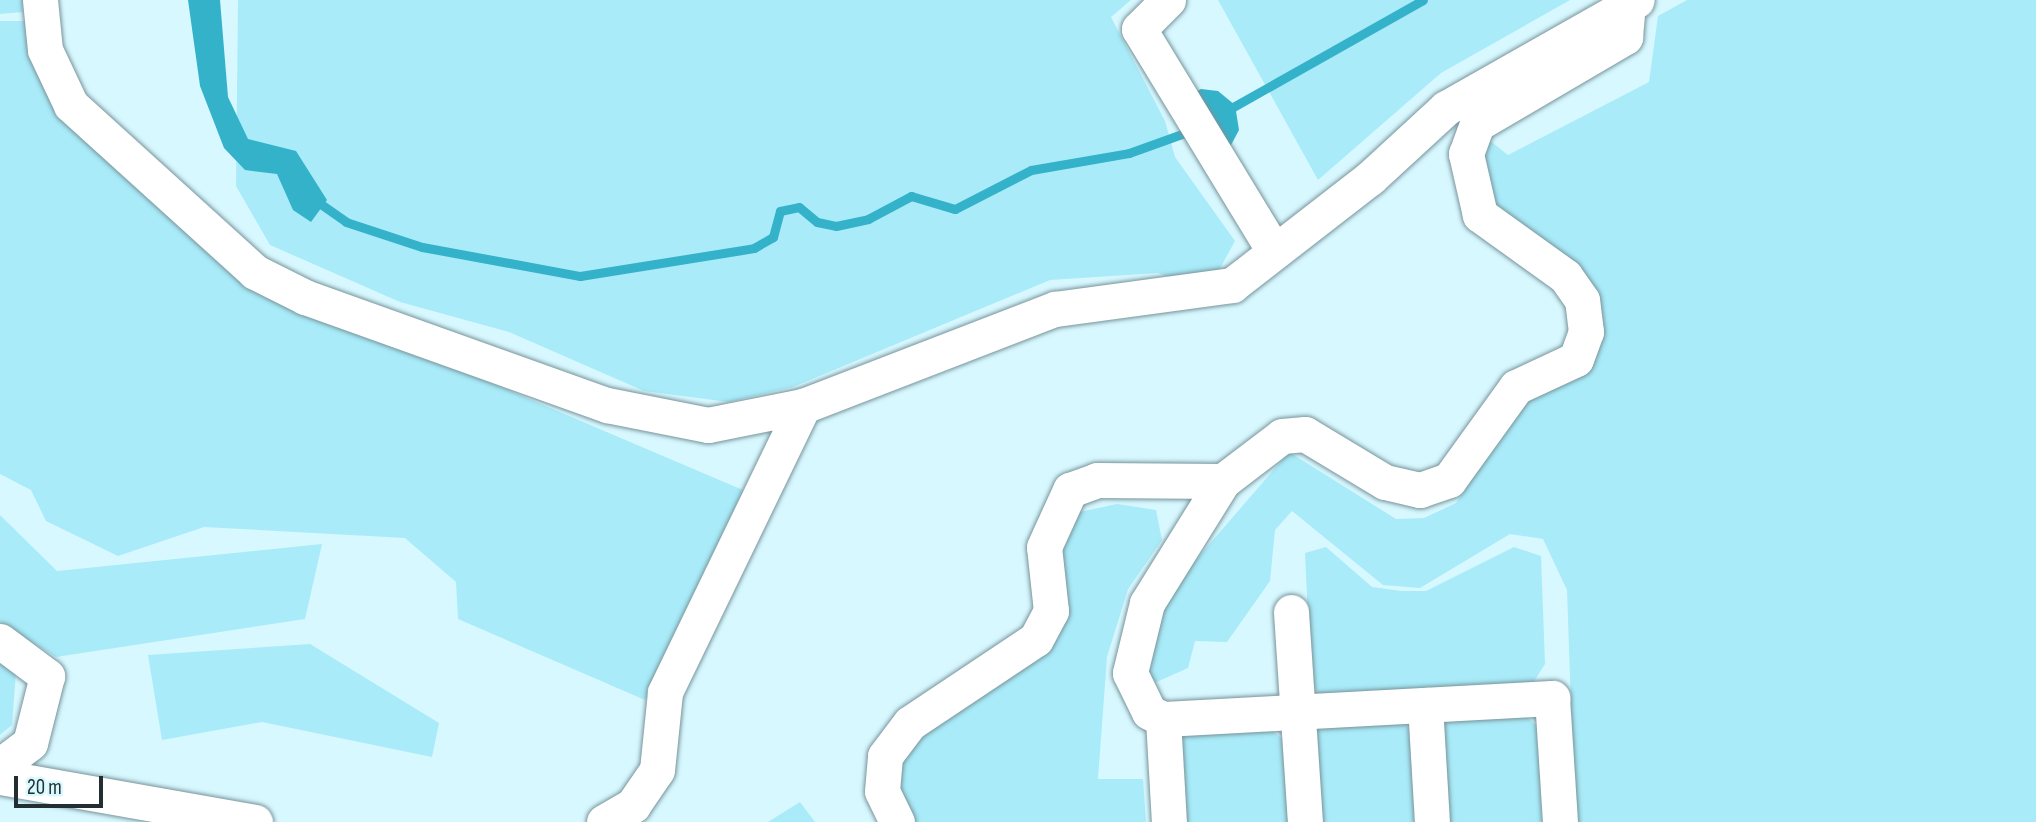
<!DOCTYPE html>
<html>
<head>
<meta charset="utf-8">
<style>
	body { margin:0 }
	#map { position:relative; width:2036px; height:822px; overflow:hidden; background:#d8f8ff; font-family:"Sofia Sans Condensed",sans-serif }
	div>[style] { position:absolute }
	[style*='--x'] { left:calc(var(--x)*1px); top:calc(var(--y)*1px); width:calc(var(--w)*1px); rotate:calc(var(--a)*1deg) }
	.green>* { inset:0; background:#a9ebf9 }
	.water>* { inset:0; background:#34b2ca }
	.stream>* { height:9px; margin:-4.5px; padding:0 4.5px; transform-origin:4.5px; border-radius:4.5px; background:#34b2ca }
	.roads { filter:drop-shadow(0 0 2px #77949b) drop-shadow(0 0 2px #77949b) }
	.minor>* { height:35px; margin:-17.5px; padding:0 17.5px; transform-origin:17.5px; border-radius:17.5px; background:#fff }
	span { translate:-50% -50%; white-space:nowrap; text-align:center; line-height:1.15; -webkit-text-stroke:5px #d8f8ff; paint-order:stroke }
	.scale { position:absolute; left:14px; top:776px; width:89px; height:32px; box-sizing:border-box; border:4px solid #222e31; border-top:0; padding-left:9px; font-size:21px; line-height:24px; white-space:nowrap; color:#222e31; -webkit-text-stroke:5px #d8f8ff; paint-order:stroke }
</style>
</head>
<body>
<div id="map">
	<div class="green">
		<div style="clip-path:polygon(0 0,23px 0,23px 12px,0 14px)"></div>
		<div style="clip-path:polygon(238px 0,1131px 0,1111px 17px,1165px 121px,1175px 157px,1235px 241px,1218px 272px,1181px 281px,1158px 273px,1050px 280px,793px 387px,729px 402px,644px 391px,509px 332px,400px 302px,270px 245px,236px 186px)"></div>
		<div style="clip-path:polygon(1218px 0,1570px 0,1441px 73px,1318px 180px)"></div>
		<div style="clip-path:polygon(1687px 0,2036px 0,2036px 822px,1575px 822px,1567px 590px,1543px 539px,1510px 534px,1420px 588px,1383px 585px,1292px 511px,1275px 530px,1270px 581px,1227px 642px,1195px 641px,1188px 668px,1152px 684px,1144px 661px,1163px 598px,1289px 452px,1396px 519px,1424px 518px,1456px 503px,1524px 393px,1597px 344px,1490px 202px,1481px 170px,1489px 140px,1508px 155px,1649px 82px,1658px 16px)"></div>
		<div style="clip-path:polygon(0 21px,30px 21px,30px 58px,64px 118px,238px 275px,750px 493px,645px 700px,458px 619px,456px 582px,405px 538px,204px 527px,118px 556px,46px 521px,31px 490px,0 474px)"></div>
		<div style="clip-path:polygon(1117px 504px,1156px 510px,1162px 540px,1128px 589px,1107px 657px,1098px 779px,1143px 779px,1146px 822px,915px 822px,899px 791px,896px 761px,916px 734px,1025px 666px,1054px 550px,1070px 514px)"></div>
		<div style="clip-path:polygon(0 515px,57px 571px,322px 544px,305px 619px,56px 657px,0 622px)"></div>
		<div style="clip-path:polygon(1326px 547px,1372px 587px,1402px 591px,1426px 591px,1514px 547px,1541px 556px,1545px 664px,1531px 686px,1324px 699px,1311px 684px,1305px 553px)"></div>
		<div style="clip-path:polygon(310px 644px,439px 723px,432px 757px,262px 722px,162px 740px,148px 655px)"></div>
		<div style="clip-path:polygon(0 663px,16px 671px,12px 725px,0 735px)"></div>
		<div style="clip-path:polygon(1519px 710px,1538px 727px,1542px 822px,1442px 822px,1437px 736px,1452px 713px)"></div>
		<div style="clip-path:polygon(1398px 716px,1415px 737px,1420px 822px,1318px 822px,1312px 735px,1327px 721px)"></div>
		<div style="clip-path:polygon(1265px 725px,1284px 740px,1290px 822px,1179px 822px,1174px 747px,1183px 733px)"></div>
		<div style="clip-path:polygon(800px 802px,815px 822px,768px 822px)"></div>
	</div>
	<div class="water">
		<div style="clip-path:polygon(188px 0,220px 0,228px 97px,248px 139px,296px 151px,327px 200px,311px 222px,293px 210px,277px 174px,245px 170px,224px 148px,200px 86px)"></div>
		<div style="clip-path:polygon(1201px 89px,1218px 91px,1235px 105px,1239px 130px,1230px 147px,1188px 96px)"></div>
	</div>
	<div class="stream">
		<div style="--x:1226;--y:111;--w:226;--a:-29.4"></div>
		<div style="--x:315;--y:200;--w:38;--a:35"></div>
		<div style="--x:346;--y:222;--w:80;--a:18.2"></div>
		<div style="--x:422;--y:247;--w:161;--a:10.4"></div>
		<div style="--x:580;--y:276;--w:176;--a:-9.1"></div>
		<div style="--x:754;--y:248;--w:22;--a:-30"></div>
		<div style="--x:773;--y:237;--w:27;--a:-75"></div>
		<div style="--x:780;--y:211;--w:19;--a:-12"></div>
		<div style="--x:799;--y:207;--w:23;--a:40"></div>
		<div style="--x:817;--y:222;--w:19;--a:12"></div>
		<div style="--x:836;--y:226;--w:33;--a:-12"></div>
		<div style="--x:868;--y:219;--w:49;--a:-28.1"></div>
		<div style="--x:911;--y:196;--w:46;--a:16.5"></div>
		<div style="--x:955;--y:209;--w:85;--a:-27.2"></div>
		<div style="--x:1031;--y:170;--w:99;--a:-9.8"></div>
		<div style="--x:1129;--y:153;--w:68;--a:-19.8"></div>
	</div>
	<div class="roads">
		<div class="minor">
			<div style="--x:40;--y:0;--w:50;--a:84.3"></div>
			<div style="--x:45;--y:50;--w:61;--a:64.7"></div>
			<div style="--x:71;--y:105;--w:248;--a:42.2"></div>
			<div style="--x:255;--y:272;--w:56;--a:26.6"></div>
			<div style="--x:305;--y:297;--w:321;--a:19.7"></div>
			<div style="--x:607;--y:405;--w:103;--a:11.2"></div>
			<div style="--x:708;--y:425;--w:97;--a:-11.3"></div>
			<div style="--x:803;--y:406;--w:270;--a:-21.1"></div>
			<div style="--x:1055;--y:309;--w:179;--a:-7.7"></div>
			<div style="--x:1232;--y:285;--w:175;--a:-37.8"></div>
			<div style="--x:1370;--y:178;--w:103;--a:-42.6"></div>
			<div style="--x:1446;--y:108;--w:219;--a:-29.5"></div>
			<div style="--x:1168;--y:0;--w:41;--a:135"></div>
			<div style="--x:1139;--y:29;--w:258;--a:58.7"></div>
			<div style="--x:1223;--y:481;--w:144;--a:121.9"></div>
			<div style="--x:1147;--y:603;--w:72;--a:103.7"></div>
			<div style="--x:1130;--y:673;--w:43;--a:64"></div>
			<div style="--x:1149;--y:712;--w:16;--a:27"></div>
			<div style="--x:1163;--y:719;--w:390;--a:-3.1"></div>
			<div style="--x:1552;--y:698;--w:124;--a:86.3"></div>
			<div style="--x:1291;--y:612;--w:210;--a:86.2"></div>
			<div style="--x:0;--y:641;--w:59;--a:36.7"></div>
			<div style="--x:47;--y:676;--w:69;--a:104.2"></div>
			<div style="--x:30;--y:743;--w:38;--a:143"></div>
			<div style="--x:1425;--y:705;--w:117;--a:86.6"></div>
			<div style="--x:1163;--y:719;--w:103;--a:86.7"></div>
			<div style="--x:0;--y:777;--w:259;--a:10"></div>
			<div style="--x:604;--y:822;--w:34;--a:-30"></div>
			<div style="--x:633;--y:805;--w:42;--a:-55.6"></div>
			<div style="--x:657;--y:770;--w:78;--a:-84.1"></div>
			<div style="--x:665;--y:692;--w:318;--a:-64.2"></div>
			<div style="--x:897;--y:822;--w:34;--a:-116"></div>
			<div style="--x:882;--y:791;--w:35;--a:-85"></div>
			<div style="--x:885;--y:756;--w:41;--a:-52.9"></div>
			<div style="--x:910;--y:723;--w:151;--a:-33.7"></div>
			<div style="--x:1036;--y:639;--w:32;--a:-62"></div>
			<div style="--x:1051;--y:611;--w:64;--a:-96.2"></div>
			<div style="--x:1044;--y:547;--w:63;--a:-65.5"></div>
			<div style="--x:1070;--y:490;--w:29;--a:-20"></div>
			<div style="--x:1097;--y:480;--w:126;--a:0.5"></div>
			<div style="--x:1223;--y:481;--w:74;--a:-37.3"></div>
			<div style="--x:1282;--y:436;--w:23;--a:-5"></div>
			<div style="--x:1305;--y:434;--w:93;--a:31"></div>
			<div style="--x:1385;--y:482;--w:36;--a:13"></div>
			<div style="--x:1420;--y:490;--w:31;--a:-19"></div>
			<div style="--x:1449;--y:480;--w:115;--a:-54.2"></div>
			<div style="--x:1516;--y:387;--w:66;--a:-25"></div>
			<div style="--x:1576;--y:359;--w:29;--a:-70"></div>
			<div style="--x:1586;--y:332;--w:32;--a:-97"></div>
			<div style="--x:1582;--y:300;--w:29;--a:-125"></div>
			<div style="--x:1565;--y:276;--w:105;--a:-144.3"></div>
			<div style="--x:1480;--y:215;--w:63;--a:-102.9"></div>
			<div style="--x:1466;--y:154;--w:32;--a:-70"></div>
			<div style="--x:1477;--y:124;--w:172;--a:-30.4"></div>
			<div style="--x:1625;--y:37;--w:32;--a:-85"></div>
		</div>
	</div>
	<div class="scale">20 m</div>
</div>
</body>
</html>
